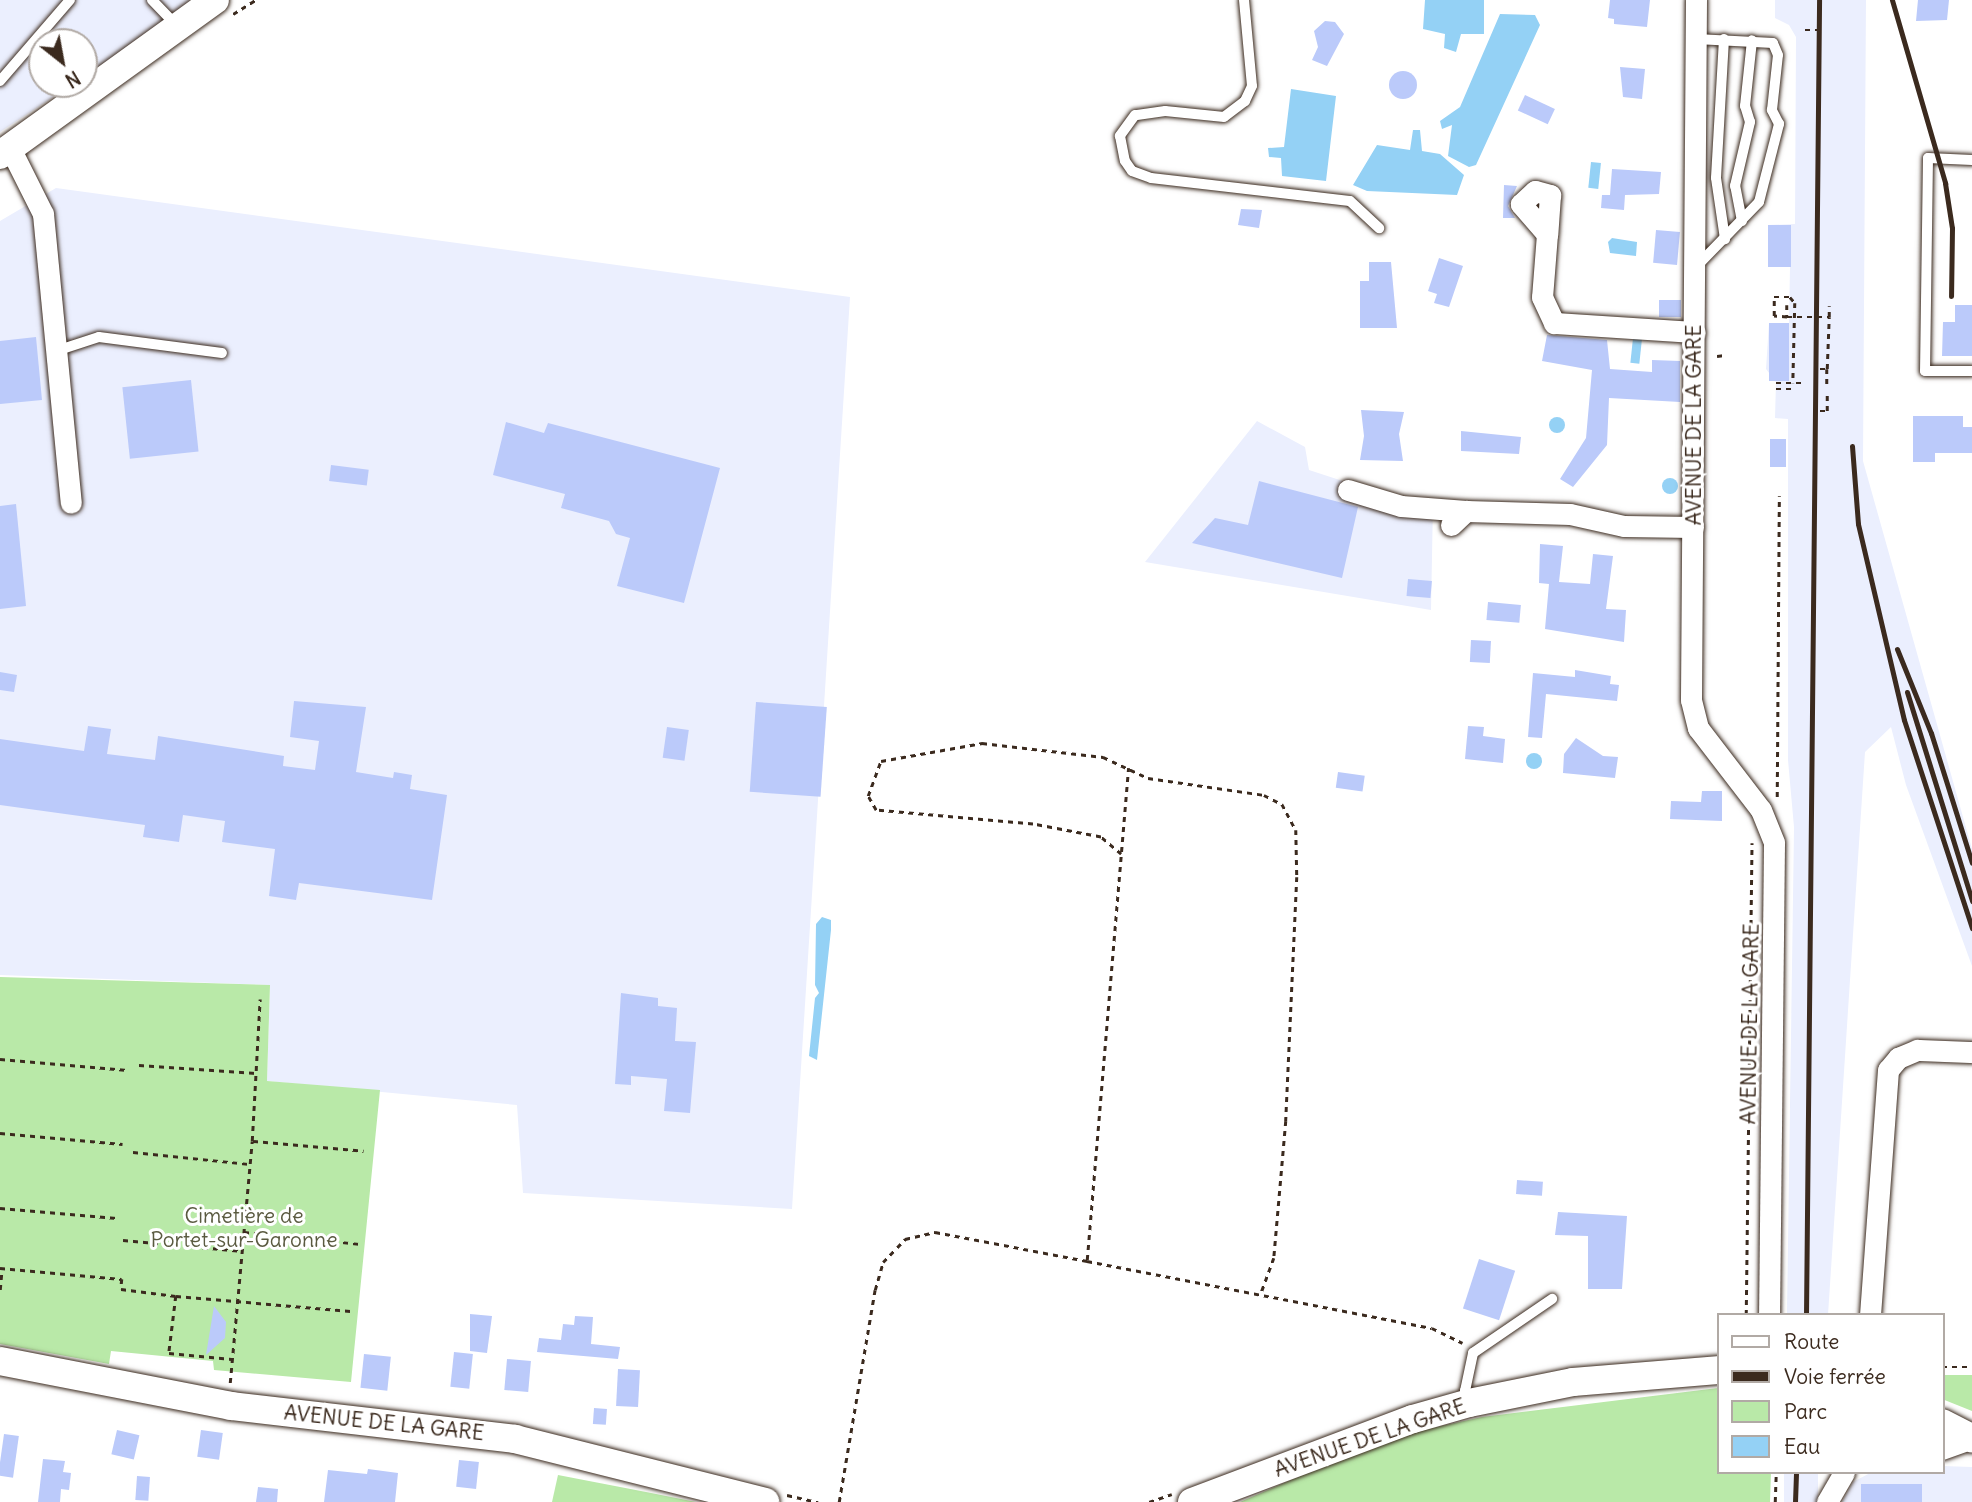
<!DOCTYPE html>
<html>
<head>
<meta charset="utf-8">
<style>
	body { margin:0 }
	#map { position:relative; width:1972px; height:1502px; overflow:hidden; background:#fff; font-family:Delius,sans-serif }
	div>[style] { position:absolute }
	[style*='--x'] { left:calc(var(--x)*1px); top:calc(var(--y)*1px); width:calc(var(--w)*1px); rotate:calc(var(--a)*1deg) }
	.built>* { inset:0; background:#ebeffe; transform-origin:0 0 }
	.green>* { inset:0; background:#b9e9a8 }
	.water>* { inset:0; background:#94d1f5; transform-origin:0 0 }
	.round { border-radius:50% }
	.building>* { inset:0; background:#bbcafa; transform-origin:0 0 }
	.path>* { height:2.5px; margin-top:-1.25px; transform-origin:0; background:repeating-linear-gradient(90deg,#3b2a1e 0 5px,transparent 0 10px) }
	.roads { filter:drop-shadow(0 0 2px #3b2a1e) drop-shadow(0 0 2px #3b2a1e) }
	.lane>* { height:10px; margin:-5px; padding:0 5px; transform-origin:5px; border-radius:5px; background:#fff }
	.street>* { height:21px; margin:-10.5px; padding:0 10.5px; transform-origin:10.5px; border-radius:10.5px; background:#fff }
	.secondary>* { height:28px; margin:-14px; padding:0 14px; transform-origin:14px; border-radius:14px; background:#fff }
	.rail>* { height:5px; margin:-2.5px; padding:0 2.5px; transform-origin:2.5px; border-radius:2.5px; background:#3b2a1e }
	.path-bridge>* { height:2.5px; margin-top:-1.25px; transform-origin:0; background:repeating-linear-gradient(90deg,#3b2a1e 0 5px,transparent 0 10px) }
	span { translate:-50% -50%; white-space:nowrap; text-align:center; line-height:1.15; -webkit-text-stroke:6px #fff; paint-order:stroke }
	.street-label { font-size:21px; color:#3b2a1e }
	.park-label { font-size:21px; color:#5a5a40 }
	.legend { position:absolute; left:1717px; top:1313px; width:228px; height:161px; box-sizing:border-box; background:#fff; border:2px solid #b1aaa5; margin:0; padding:9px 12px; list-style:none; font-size:21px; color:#3b2a1e }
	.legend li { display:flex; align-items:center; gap:14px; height:35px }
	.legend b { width:35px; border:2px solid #b1aaa5 }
	.north { position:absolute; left:28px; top:28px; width:70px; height:70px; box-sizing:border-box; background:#fff; border:2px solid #b1aaa5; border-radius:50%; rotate:149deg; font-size:19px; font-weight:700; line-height:28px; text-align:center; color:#3b2a1e }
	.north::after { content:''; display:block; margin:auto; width:24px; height:32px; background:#3b2a1e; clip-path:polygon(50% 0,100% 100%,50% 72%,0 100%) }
</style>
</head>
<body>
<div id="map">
	<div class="built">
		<div style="clip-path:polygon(0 0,199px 0,84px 76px,84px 42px,42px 42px,42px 84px,73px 84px,0 132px)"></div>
		<div style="clip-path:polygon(1775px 0,1866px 0,1863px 461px,1972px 849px,1972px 966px,1906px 785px,1891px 727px,1865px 752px,1828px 1315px,1787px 1315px,1794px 827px,1788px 760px,1788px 419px,1775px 418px,1776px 382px,1766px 369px,1769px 323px,1789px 323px,1790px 267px,1768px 267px,1768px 225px,1795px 224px,1796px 37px,1789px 25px,1775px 18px)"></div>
		<div style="clip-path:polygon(56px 188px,850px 297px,792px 1209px,523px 1193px,517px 1105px,267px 1081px,270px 985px,0 975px,0 221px)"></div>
		<div style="clip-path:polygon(1257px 421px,1305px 447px,1309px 470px,1401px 500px,1433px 503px,1431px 610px,1145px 562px)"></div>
		<div style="clip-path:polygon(1942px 1466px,1972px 1467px,1972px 1502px,1842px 1502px,1853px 1482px,1872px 1472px,1942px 1472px)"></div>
		<div style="left:1784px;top:1472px;width:34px;height:30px"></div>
	</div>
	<div class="green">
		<div style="clip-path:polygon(0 977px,270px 985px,267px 1081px,380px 1090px,351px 1382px,214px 1370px,213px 1361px,111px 1351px,109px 1364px,0 1344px)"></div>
		<div style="clip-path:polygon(1942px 1375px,1972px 1375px,1972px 1411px,1942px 1399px)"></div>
		<div style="clip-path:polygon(1718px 1388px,1718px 1472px,1771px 1472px,1770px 1502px,1240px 1502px,1391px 1437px,1482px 1417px)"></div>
		<div style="clip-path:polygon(558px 1475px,646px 1492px,696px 1502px,552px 1502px)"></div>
	</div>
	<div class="water">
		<div style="clip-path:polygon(1425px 0,1484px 0,1484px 34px,1461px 34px,1456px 52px,1444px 48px,1445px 34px,1423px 29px)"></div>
		<div style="clip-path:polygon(1500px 14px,1535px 15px,1540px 25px,1476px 165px,1469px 167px,1448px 156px,1452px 125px,1442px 129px,1440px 121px,1460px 107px)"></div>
		<div style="clip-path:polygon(1291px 89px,1336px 96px,1326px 181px,1282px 176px,1281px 158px,1269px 157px,1268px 148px,1284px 147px)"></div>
		<div style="clip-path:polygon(1413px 130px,1420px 130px,1422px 151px,1440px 154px,1464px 175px,1457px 195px,1367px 191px,1353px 185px,1377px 145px,1410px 150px)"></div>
		<div style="left:1591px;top:162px;width:10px;height:26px;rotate:6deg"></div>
		<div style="clip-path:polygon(1612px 238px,1637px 242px,1636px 256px,1610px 253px,1608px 242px)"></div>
		<div style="left:1633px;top:338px;width:9px;height:25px;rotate:6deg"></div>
		<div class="round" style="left:1549px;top:417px;width:16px;height:16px"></div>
		<div class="round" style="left:1662px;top:478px;width:16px;height:16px"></div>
		<div class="round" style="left:1526px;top:753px;width:16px;height:16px"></div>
		<div style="clip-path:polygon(822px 917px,831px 920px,831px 930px,817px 1060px,809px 1056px,815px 998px,819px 993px,815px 985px,816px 924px)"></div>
	</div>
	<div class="building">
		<div style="clip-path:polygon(1610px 0,1650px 0,1647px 27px,1614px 24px,1614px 19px,1608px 18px)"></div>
		<div style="clip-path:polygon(1918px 0,1949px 0,1947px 20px,1916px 21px)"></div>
		<div style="clip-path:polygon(1325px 21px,1335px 22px,1344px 34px,1327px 66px,1312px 60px,1318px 47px,1314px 31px)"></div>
		<div style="clip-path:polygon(1620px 67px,1645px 69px,1642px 99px,1623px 97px)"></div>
		<div class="round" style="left:1389px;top:71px;width:28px;height:28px"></div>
		<div style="left:1525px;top:95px;width:33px;height:17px;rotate:25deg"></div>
		<div style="clip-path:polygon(1612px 169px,1661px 172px,1659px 194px,1625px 195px,1624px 210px,1601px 208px,1602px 195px,1610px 195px)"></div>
		<div style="clip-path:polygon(1504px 185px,1517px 186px,1508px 206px,1515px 218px,1503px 218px)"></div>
		<div style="clip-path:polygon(1241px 209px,1262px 210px,1259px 228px,1238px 225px)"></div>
		<div style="left:1768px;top:225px;width:23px;height:42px"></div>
		<div style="left:1656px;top:230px;width:24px;height:33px;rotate:5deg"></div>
		<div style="clip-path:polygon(1439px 258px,1463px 266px,1449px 307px,1434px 303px,1437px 294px,1428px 291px)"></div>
		<div style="clip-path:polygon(1369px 262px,1391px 262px,1397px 328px,1360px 328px,1360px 281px,1369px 281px)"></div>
		<div style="left:1659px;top:300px;width:22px;height:17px"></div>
		<div style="clip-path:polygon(1955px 305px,1972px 305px,1972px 356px,1942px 356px,1943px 322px,1955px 322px)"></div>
		<div style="left:1769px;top:323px;width:20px;height:58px"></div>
		<div style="clip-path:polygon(1547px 335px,1607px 340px,1610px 369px,1652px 372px,1652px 360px,1680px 361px,1680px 402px,1609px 398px,1607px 445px,1573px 487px,1560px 479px,1586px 438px,1592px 370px,1542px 361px)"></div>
		<div style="clip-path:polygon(36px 337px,42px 400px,0 404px,0 341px)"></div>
		<div style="left:191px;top:380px;width:72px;height:69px;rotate:84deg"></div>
		<div style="clip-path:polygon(1361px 410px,1404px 412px,1399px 434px,1403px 461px,1360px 460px,1364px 436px)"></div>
		<div style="clip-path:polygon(1913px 416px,1963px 416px,1963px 427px,1972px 427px,1972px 453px,1935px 453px,1935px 462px,1913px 462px)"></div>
		<div style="clip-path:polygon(506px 422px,544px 433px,548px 423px,720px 468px,684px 603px,617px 586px,630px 538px,616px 534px,609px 521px,561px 508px,565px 494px,493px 475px)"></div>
		<div style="clip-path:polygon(1461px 431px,1521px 437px,1519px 454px,1461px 451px)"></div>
		<div style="left:1770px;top:439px;width:16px;height:28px"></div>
		<div style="left:331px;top:465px;width:38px;height:16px;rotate:7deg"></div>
		<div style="clip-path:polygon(1259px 481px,1358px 507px,1342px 578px,1192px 543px,1215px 518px,1248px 525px)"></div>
		<div style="clip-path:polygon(16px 504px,26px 606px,0 609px,0 506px)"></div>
		<div style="clip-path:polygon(1540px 544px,1563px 546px,1559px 582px,1590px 584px,1593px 554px,1613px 556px,1606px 609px,1626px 610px,1624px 642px,1545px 629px,1549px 584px,1539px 583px)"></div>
		<div style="left:1408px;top:579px;width:24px;height:17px;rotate:5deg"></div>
		<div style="left:1488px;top:602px;width:33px;height:18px;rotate:5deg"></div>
		<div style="left:1471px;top:640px;width:20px;height:22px;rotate:3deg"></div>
		<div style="clip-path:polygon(1575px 670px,1611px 676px,1610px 684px,1619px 685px,1617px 701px,1546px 694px,1542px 738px,1528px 737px,1533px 673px,1575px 677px)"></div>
		<div style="clip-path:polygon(0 672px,17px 675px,14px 692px,0 690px)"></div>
		<div style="clip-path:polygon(294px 701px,366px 707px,356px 772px,393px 778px,394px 772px,412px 775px,410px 789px,447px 795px,432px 900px,299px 883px,296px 900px,269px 896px,275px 849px,222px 842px,225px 821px,183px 815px,179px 842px,143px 837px,145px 825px,0 805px,0 739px,84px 751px,88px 726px,111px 729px,107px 754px,155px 760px,158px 736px,284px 756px,283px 766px,315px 770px,319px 741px,290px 737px)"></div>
		<div style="left:756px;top:702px;width:71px;height:90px;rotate:4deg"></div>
		<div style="clip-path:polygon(1468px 726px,1484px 727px,1483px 736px,1505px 739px,1503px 763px,1465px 759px)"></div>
		<div style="left:667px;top:727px;width:22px;height:31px;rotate:8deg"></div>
		<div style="clip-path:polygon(1576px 738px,1603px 756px,1618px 757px,1615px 778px,1563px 773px,1564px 754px)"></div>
		<div style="left:1338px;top:772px;width:27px;height:16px;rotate:8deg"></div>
		<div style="clip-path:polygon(1702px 791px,1722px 791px,1722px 821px,1670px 819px,1671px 801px,1701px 802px)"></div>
		<div style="clip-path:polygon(621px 993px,658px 998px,658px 1006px,677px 1008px,675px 1041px,696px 1042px,690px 1113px,664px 1111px,667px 1079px,631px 1076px,631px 1085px,615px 1084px)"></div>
		<div style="left:1517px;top:1180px;width:26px;height:14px;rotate:4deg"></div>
		<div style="clip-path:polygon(1558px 1212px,1627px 1216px,1622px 1289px,1588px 1289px,1588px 1236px,1555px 1235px)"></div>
		<div style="left:1479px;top:1259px;width:38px;height:52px;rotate:18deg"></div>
		<div style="clip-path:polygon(214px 1306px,226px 1322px,225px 1338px,206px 1355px)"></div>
		<div style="clip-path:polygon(470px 1314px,492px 1316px,487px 1353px,470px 1351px)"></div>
		<div style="clip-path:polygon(575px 1316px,593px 1317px,591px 1344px,620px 1347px,618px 1359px,537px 1352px,539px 1338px,561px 1340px,563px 1324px,574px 1325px)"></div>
		<div style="left:454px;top:1352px;width:19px;height:35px;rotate:6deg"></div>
		<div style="left:364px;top:1354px;width:27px;height:34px;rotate:6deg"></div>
		<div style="left:507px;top:1359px;width:24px;height:31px;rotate:5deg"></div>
		<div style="left:618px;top:1369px;width:22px;height:37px;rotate:3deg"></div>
		<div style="left:594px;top:1408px;width:13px;height:16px;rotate:4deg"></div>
		<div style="left:117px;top:1430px;width:23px;height:25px;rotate:13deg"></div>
		<div style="left:201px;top:1430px;width:22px;height:27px;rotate:8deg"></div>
		<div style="left:4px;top:1434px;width:15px;height:42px;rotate:8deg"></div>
		<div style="clip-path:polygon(43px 1459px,65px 1461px,63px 1472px,71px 1473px,69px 1490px,61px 1489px,60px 1502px,38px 1502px)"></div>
		<div style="left:459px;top:1460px;width:20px;height:27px;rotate:6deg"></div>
		<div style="clip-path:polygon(368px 1469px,398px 1473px,395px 1502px,324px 1502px,328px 1470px,367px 1474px)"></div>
		<div style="left:137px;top:1476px;width:13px;height:24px;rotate:4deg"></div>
		<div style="left:1861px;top:1484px;width:61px;height:18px"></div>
		<div style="clip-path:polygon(258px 1487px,278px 1489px,277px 1502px,256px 1502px)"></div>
	</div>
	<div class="path">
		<div style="--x:233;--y:14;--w:26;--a:-32"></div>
		<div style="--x:1805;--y:30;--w:18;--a:0"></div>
		<div style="--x:1787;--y:317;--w:13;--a:-176"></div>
		<div style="--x:1774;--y:316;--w:19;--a:-90"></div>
		<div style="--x:1774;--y:297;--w:16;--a:0"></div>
		<div style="--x:1790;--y:297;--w:8;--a:50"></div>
		<div style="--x:1795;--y:303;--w:80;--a:91.4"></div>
		<div style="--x:1717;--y:356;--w:8;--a:-7"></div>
		<div style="--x:1820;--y:369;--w:7;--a:0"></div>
		<div style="--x:1827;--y:369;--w:16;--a:90"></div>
		<div style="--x:1827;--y:369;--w:52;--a:-87.8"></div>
		<div style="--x:1776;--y:383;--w:25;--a:0"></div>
		<div style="--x:1776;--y:389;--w:17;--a:0"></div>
		<div style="--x:1820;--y:411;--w:7;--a:0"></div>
		<div style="--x:1827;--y:411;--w:17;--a:-90"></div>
		<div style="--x:1777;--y:797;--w:301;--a:-89.6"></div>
		<div style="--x:1121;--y:854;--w:26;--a:-140"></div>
		<div style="--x:1101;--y:837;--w:69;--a:-169.2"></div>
		<div style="--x:1033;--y:824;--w:158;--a:-174.9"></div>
		<div style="--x:876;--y:810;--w:16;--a:-120"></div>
		<div style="--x:868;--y:796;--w:37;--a:-70"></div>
		<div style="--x:881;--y:761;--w:103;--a:-10.1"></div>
		<div style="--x:982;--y:743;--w:122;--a:6.6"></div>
		<div style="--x:1103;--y:757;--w:50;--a:25"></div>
		<div style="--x:1148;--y:778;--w:117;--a:8.3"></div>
		<div style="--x:1264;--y:795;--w:20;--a:27"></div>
		<div style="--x:1282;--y:804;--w:30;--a:62"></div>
		<div style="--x:1296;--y:830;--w:47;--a:88.8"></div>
		<div style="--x:1297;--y:877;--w:244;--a:92.6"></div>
		<div style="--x:1286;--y:1121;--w:138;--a:95"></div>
		<div style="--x:1274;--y:1258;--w:38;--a:110"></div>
		<div style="--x:0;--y:1059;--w:128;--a:4.9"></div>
		<div style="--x:139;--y:1065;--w:118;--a:3.9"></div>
		<div style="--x:0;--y:1133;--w:123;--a:5.1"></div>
		<div style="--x:253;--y:1141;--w:111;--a:5.1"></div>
		<div style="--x:133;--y:1152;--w:118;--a:5.9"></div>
		<div style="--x:0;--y:1208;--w:117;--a:4.9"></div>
		<div style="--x:244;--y:1232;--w:118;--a:5.9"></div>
		<div style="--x:123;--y:1240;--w:120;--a:5.3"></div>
		<div style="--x:1087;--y:1260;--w:494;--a:-85.2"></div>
		<div style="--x:0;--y:1268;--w:122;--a:5.2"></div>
		<div style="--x:122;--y:1279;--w:10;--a:96"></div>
		<div style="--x:121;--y:1289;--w:55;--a:7.3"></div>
		<div style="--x:176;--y:1296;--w:175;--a:4.9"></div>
		<div style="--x:0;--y:1290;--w:21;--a:-85"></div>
		<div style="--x:176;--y:1296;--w:57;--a:97"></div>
		<div style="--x:169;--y:1353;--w:63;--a:5.4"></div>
		<div style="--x:1746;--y:1315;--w:472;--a:-89.3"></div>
		<div style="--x:1942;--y:1367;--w:30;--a:0"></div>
		<div style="--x:230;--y:1383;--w:243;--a:-84.8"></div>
		<div style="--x:252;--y:1141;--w:142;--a:-86.8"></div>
		<div style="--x:787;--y:1495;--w:32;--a:13"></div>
		<div style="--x:839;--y:1502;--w:215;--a:-80.4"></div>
		<div style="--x:875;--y:1290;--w:29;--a:-74"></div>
		<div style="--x:883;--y:1262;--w:32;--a:-46"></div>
		<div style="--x:905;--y:1239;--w:31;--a:-13"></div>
		<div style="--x:935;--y:1232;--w:155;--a:10.8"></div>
		<div style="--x:1087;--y:1261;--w:351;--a:11"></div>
		<div style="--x:1432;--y:1328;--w:34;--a:26"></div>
		<div style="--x:1149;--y:1502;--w:24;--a:-19"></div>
		<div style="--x:1775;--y:1502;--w:30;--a:-88"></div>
	</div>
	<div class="roads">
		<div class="lane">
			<div style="--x:152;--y:0;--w:35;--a:46"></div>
			<div style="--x:1244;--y:0;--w:86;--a:84.7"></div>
			<div style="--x:1252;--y:86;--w:17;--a:115"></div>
			<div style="--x:1245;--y:101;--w:26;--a:143"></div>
			<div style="--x:1224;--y:117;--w:59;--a:-174.2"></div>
			<div style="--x:1165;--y:111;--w:30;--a:172"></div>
			<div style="--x:1135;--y:115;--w:26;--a:126"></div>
			<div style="--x:1120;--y:136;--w:25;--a:79"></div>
			<div style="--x:1125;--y:161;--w:12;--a:55"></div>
			<div style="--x:1132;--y:171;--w:20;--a:20"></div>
			<div style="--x:1151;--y:178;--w:200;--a:6.6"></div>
			<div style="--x:1350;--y:201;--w:40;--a:43"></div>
			<div style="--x:1724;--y:39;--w:139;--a:93.3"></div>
			<div style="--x:1716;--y:178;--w:62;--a:81.6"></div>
			<div style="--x:0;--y:81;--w:107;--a:-49.2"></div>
			<div style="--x:1972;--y:160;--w:44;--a:-177.4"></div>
			<div style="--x:1928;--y:158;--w:213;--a:90.8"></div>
			<div style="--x:1925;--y:371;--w:47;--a:0"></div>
			<div style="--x:1742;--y:221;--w:36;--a:-101"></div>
			<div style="--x:1735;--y:186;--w:66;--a:-76.8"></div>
			<div style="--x:1750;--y:122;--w:17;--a:-107"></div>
			<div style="--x:1745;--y:106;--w:66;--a:-83.9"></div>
			<div style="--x:1695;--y:268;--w:92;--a:-45.9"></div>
			<div style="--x:1759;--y:202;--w:81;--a:-75.6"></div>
			<div style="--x:1779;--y:124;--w:16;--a:-117"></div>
			<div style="--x:1772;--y:110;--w:55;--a:-83.8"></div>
			<div style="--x:1778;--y:55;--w:13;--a:-113"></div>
			<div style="--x:1773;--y:43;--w:77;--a:-177"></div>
			<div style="--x:56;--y:351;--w:45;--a:-18"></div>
			<div style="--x:99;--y:337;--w:124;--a:7.4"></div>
			<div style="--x:1469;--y:1403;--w:13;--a:-108"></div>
			<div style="--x:1465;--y:1391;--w:39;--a:-78"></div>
			<div style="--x:1473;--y:1353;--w:96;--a:-34.4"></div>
		</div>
		<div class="street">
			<div style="--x:1696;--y:0;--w:700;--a:90.41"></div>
			<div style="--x:1691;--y:700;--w:29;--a:76"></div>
			<div style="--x:1698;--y:728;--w:103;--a:52.5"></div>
			<div style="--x:1761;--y:810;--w:35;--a:68"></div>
			<div style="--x:1774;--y:843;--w:472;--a:90.6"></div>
			<div style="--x:10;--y:148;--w:74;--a:63.4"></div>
			<div style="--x:43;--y:214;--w:290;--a:84.5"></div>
			<div style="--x:1547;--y:234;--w:40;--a:-131"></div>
			<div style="--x:1521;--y:204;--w:19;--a:-43"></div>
			<div style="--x:1535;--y:191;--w:16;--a:15"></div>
			<div style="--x:1550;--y:195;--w:39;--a:94"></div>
			<div style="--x:1547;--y:234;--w:63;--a:94.5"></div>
			<div style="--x:1542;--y:297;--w:29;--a:65"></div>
			<div style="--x:1554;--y:323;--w:141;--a:3.7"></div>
			<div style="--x:1348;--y:490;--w:55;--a:16.8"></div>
			<div style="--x:1401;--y:506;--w:65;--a:4.4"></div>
			<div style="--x:1451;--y:525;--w:21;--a:-43"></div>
			<div style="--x:1466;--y:511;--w:104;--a:1.7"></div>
			<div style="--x:1570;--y:514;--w:55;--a:12.5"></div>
			<div style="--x:1624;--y:526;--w:69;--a:0.8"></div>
			<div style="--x:1870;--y:1315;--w:246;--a:-85.8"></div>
			<div style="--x:1888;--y:1070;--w:16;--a:-50"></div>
			<div style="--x:1898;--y:1058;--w:21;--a:-23"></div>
			<div style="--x:1917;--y:1050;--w:55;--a:2.1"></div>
			<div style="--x:1942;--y:1449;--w:32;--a:-20"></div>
			<div style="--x:1827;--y:1502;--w:34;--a:-60"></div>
		</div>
		<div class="secondary">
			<div style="--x:0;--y:155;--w:265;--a:-35.8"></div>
			<div style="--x:0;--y:1361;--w:235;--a:11"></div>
			<div style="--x:231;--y:1406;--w:286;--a:6.6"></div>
			<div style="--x:515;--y:1439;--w:258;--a:14.1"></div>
			<div style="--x:1942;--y:1423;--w:34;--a:27"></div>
			<div style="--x:1192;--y:1502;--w:236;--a:-20.6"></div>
			<div style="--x:1413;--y:1419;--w:58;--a:-15.9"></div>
			<div style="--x:1469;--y:1403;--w:106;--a:-11.4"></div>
			<div style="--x:1573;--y:1382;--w:145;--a:-4.7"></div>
		</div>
	</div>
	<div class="rail">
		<div style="--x:1892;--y:0;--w:191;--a:73.8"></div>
		<div style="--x:1945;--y:183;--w:46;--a:81.2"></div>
		<div style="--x:1952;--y:228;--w:68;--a:90.8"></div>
		<div style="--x:1852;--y:446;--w:78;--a:85.6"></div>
		<div style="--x:1858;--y:524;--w:201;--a:76.8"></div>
		<div style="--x:1904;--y:720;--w:219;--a:71.9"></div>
		<div style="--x:1897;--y:649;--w:91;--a:68"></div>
		<div style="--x:1931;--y:733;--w:136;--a:72.5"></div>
		<div style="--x:1907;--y:692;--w:219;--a:72.7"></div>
		<div style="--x:1806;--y:1315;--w:1315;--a:-89.43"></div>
		<div style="--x:1795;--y:1502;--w:30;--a:-88"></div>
	</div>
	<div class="path-bridge">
		<div style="--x:1787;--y:305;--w:12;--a:90"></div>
		<div style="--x:1787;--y:317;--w:42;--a:0"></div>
		<div style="--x:1829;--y:317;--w:11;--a:-90"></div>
	</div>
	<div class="street-label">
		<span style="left:1694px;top:425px;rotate:-90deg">AVENUE DE LA GARE</span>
		<span style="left:1750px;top:1024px;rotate:-89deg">AVENUE DE LA GARE</span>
		<span style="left:384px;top:1423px;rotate:6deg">AVENUE DE LA GARE</span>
		<span style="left:1370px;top:1438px;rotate:-19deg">AVENUE DE LA GARE</span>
	</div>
	<div class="park-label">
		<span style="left:244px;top:1228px">Cimetière de<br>Portet-sur-Garonne</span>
	</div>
	<ul class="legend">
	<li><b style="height:9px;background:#fff"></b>Route</li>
	<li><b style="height:9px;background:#3b2a1e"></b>Voie ferrée</li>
	<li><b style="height:19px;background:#b9e9a8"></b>Parc</li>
	<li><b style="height:19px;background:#94d1f5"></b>Eau</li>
	</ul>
	<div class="north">N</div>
</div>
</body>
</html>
